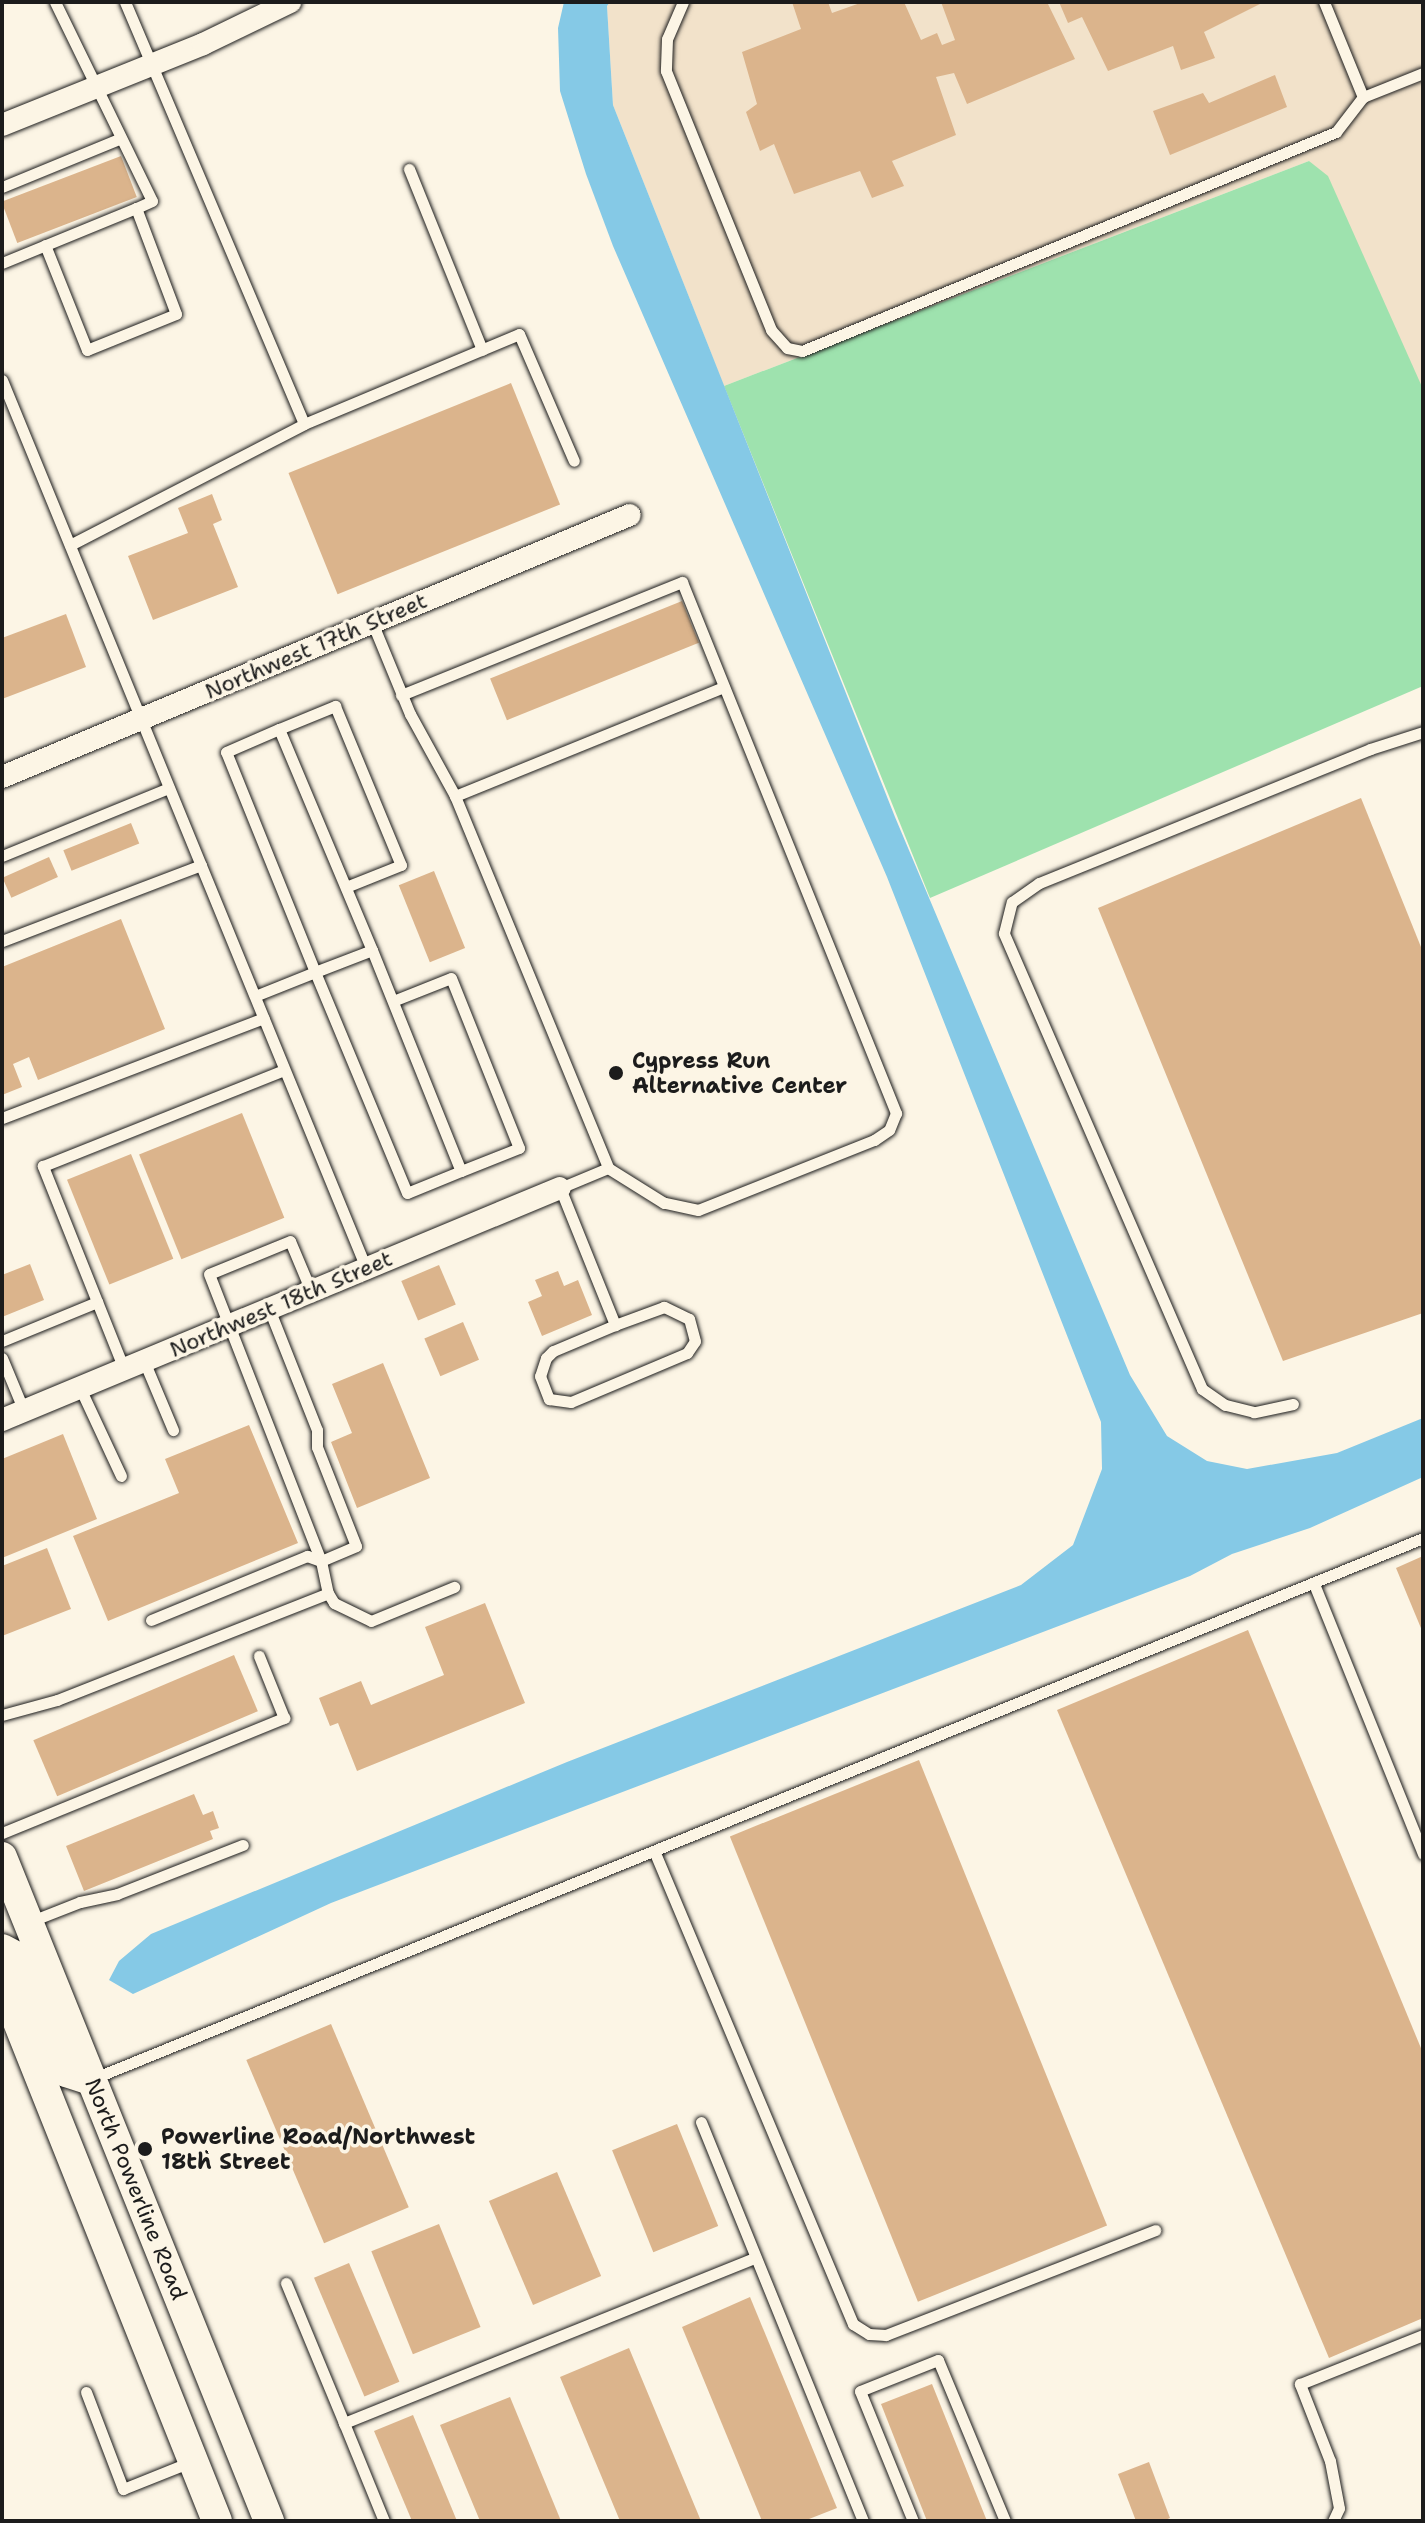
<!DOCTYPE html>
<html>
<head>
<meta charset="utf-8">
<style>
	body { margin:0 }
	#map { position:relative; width:1425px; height:2523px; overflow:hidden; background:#fcf5e5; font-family:"Shantell Sans",sans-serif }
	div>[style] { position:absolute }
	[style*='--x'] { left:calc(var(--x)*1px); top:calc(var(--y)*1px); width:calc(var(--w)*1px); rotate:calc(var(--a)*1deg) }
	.built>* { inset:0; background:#f2e2ca }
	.green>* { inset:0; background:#9ee2ae }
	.water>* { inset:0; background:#85c9e6 }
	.building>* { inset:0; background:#dbb48c; transform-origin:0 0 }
	.path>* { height:4px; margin-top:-2px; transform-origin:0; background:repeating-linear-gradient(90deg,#1c1c1c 0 6px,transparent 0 12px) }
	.roads { filter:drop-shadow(0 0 2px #1c1c1c) drop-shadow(0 0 2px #1c1c1c) }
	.lane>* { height:11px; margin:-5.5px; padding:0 5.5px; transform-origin:5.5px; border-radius:5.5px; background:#fcf5e5 }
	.street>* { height:22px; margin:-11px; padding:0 11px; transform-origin:11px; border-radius:11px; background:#fcf5e5 }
	.secondary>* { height:30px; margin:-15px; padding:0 15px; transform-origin:15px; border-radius:15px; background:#fcf5e5 }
	.dots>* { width:22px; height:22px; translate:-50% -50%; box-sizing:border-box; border:4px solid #fcf5e5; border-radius:50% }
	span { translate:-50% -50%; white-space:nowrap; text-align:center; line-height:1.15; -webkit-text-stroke:7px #fcf5e5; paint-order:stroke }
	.street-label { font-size:22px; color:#1c1c1c }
	.poi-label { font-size:22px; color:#1c1c1c; font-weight:700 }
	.left { translate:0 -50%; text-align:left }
	.frame { position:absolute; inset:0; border:4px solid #1c1c1c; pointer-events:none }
</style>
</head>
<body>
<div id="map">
	<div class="built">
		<div style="clip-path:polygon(610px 2px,1423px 2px,1423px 404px,1309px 161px,724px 386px,613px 105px,607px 6px)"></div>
	</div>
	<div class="green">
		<div style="clip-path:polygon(1309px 161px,1328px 176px,1423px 389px,1423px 686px,930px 898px,724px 386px)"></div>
	</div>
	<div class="water">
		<div style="clip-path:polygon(564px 2px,610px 2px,607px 6px,613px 105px,895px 817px,1130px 1375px,1167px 1436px,1207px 1461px,1247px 1469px,1337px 1453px,1423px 1418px,1423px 1477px,1310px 1528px,1232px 1554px,1190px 1576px,331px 1903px,133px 1994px,109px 1980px,119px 1961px,151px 1934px,567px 1762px,1021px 1585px,1073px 1545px,1102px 1469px,1101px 1422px,887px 877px,613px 246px,586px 174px,560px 91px,558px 28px)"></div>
	</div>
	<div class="building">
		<div style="clip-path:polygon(792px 2px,828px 2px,832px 13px,863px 2px,904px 2px,921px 40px,937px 33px,942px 45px,955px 40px,941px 2px,1047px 2px,1075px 59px,967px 104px,954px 73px,936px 77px,956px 135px,892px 161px,904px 186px,872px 198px,860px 171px,794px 194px,774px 144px,760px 151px,746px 112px,757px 104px,742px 52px,801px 29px)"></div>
		<div style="clip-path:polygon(1059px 2px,1264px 2px,1204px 32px,1215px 58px,1181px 70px,1173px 46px,1108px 71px,1082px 17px,1068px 23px)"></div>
		<div style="clip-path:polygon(1275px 75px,1287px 107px,1170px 155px,1153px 111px,1203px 93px,1209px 103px)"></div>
		<div style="left:121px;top:156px;width:44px;height:128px;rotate:69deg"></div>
		<div style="left:511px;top:383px;width:131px;height:240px;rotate:68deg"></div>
		<div style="clip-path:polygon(212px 494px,222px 520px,213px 524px,238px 587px,153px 620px,128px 556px,188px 533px,178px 508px)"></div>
		<div style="left:682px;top:601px;width:45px;height:207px;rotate:68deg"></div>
		<div style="clip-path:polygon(66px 614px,86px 667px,2px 699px,2px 638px)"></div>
		<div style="clip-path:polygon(1361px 798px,1423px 952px,1423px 1313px,1283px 1361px,1098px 908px)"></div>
		<div style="left:131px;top:823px;width:22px;height:73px;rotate:68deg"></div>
		<div style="left:49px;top:857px;width:22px;height:51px;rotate:66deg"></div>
		<div style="left:434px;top:871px;width:83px;height:38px;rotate:68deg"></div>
		<div style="clip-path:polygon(121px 919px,165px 1029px,38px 1080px,29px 1057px,13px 1064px,22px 1087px,2px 1095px,2px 967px)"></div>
		<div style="left:242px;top:1113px;width:113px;height:111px;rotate:68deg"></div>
		<div style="left:131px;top:1154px;width:113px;height:69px;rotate:68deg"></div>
		<div style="clip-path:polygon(30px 1264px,44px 1300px,2px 1317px,2px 1275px)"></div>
		<div style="left:439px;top:1265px;width:43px;height:41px;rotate:67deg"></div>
		<div style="clip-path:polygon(558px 1271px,564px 1286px,578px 1280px,592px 1315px,542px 1336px,528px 1302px,542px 1296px,535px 1280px)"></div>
		<div style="left:463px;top:1322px;width:41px;height:42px;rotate:67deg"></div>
		<div style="clip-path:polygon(383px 1363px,430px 1478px,357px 1508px,331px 1442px,352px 1433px,332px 1384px)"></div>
		<div style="clip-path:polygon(249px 1425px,298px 1543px,108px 1621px,73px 1536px,179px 1493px,165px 1459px)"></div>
		<div style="clip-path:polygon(63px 1434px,97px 1519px,2px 1558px,2px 1459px)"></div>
		<div style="clip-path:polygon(47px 1548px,71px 1609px,2px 1636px,2px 1566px)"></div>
		<div style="clip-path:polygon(1423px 1556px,1423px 1633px,1396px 1568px)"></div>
		<div style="clip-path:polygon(485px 1603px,525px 1703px,357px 1771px,338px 1723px,330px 1726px,319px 1698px,361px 1681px,371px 1705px,444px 1675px,425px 1627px)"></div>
		<div style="clip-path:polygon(1248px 1630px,1423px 2053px,1423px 2318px,1329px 2358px,1057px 1710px)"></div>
		<div style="left:234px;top:1655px;width:61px;height:218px;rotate:67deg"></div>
		<div style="left:919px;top:1760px;width:502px;height:204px;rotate:68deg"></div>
		<div style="clip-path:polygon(194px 1794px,203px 1815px,213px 1811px,219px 1828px,210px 1831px,213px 1839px,84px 1891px,66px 1846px)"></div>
		<div style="left:331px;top:2024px;width:199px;height:92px;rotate:67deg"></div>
		<div style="left:677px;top:2124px;width:110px;height:70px;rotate:68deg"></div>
		<div style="left:557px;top:2172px;width:113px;height:74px;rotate:67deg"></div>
		<div style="left:439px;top:2224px;width:111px;height:73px;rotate:68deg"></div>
		<div style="left:349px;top:2263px;width:129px;height:38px;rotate:67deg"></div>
		<div style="clip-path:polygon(750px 2297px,837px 2508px,804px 2521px,762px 2521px,682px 2327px)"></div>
		<div style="clip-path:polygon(629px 2348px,701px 2521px,620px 2521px,560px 2377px)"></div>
		<div style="clip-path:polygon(932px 2384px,987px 2521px,927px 2521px,881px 2404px)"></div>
		<div style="clip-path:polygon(510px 2397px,561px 2521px,480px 2521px,440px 2425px)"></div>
		<div style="clip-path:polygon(413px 2415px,457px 2521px,412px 2521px,374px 2431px)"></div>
		<div style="clip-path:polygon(1149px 2462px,1170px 2518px,1163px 2521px,1136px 2521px,1118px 2474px)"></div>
	</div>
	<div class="path">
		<div style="--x:180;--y:2163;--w:35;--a:-22"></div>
	</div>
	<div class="roads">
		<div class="lane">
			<div style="--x:55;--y:2;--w:221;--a:64"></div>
			<div style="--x:152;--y:201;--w:17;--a:156"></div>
			<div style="--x:125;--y:2;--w:458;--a:67"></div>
			<div style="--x:304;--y:424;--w:233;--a:-22.7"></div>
			<div style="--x:519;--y:334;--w:138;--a:66.6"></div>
			<div style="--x:683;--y:2;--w:40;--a:113.4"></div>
			<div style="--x:667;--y:39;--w:32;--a:92"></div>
			<div style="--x:666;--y:71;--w:279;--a:67.9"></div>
			<div style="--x:771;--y:330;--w:24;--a:48"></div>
			<div style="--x:787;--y:348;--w:15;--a:11"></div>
			<div style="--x:802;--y:351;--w:577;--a:-22.3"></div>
			<div style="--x:1336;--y:132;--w:44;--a:-52.4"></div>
			<div style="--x:1324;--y:2;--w:103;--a:67.7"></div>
			<div style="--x:1363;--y:97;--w:65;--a:-21.8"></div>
			<div style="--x:409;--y:169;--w:195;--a:68"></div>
			<div style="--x:2;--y:187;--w:126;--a:-22.3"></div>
			<div style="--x:2;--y:263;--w:145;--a:-22.3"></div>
			<div style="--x:136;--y:208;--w:113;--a:69.3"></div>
			<div style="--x:176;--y:314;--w:96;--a:158"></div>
			<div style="--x:87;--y:350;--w:113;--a:-111.8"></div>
			<div style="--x:2;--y:380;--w:960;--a:67.71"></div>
			<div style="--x:70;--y:545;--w:263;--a:-27.3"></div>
			<div style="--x:372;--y:622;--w:100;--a:67.6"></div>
			<div style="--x:410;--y:714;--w:94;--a:61.2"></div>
			<div style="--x:455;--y:796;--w:402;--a:67.6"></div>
			<div style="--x:608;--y:1168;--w:52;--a:157.4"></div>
			<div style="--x:560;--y:1188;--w:148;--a:68.1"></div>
			<div style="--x:615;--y:1325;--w:67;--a:157.2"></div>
			<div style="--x:553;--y:1351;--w:10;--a:135"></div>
			<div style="--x:546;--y:1358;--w:19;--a:108"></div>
			<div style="--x:540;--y:1376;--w:25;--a:69"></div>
			<div style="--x:549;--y:1399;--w:22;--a:8"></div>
			<div style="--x:571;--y:1402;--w:126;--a:-22.9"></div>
			<div style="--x:687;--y:1353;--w:14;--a:-56"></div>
			<div style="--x:695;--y:1341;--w:23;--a:-105"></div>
			<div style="--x:689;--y:1319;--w:28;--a:-154"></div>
			<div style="--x:664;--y:1307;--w:52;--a:159.8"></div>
			<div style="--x:401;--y:695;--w:303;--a:-21.9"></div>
			<div style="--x:682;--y:582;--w:573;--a:68.05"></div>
			<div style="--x:896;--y:1113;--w:18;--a:112"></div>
			<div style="--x:889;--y:1130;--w:18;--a:146"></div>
			<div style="--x:874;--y:1140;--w:189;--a:158.3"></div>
			<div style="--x:698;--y:1210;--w:35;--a:-168"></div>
			<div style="--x:664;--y:1203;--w:66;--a:-148"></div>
			<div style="--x:279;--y:729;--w:61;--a:-22.3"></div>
			<div style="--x:335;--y:706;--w:172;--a:67.5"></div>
			<div style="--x:401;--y:865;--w:59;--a:158.2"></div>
			<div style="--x:455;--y:796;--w:290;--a:-22.1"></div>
			<div style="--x:2;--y:856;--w:180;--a:-22.2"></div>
			<div style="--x:2;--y:941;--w:213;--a:-20.9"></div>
			<div style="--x:255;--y:996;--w:65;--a:-21.8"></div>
			<div style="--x:315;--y:972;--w:61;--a:-21.1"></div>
			<div style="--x:372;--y:950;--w:238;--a:68.1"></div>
			<div style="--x:461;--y:1171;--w:58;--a:157.8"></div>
			<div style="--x:407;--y:1193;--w:239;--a:-112.6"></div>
			<div style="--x:315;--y:972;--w:237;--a:-112"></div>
			<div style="--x:226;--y:752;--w:58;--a:-23.5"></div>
			<div style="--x:279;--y:729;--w:240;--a:67.2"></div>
			<div style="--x:393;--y:1001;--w:62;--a:-21.6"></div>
			<div style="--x:451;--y:978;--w:183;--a:68.2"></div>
			<div style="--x:519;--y:1148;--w:62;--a:158.4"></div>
			<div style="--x:2;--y:1118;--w:280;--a:-20.9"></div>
			<div style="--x:311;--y:1291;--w:54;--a:-112.8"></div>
			<div style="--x:290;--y:1241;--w:87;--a:157.8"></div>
			<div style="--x:209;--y:1274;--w:308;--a:68.7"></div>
			<div style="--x:321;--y:1561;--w:33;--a:78"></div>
			<div style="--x:2;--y:1341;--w:103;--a:-22.3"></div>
			<div style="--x:2;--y:1358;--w:57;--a:67.5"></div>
			<div style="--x:144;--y:1361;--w:75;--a:67.2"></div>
			<div style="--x:124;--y:1369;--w:219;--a:-111.8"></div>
			<div style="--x:43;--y:1166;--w:259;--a:-21.7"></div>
			<div style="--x:80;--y:1388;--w:97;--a:65"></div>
			<div style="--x:1293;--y:1404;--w:40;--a:168"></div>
			<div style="--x:1254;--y:1412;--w:30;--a:-166"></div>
			<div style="--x:1225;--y:1405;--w:28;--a:-145"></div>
			<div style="--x:1202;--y:1389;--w:497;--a:-113.5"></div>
			<div style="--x:1004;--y:933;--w:32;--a:-76"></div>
			<div style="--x:1012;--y:902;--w:33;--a:-35"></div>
			<div style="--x:1039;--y:883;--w:357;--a:-22"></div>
			<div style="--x:1370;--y:749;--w:56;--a:-17.8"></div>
			<div style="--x:1314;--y:1584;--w:291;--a:68"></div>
			<div style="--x:151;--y:1620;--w:169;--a:-22.3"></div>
			<div style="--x:307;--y:1556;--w:15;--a:20"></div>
			<div style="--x:321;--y:1561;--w:38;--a:-23"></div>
			<div style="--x:356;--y:1546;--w:106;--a:-111.5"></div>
			<div style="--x:317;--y:1447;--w:17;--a:-90"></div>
			<div style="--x:317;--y:1430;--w:130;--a:-111.6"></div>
			<div style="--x:2;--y:1715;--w:57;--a:-15.3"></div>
			<div style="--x:57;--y:1700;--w:291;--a:-21.5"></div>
			<div style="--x:328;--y:1593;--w:12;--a:59"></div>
			<div style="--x:334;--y:1603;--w:41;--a:25.9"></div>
			<div style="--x:371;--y:1621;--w:90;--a:-22.3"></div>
			<div style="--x:2;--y:1833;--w:305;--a:-22.2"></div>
			<div style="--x:284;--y:1718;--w:67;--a:-112"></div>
			<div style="--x:655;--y:1853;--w:511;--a:67.2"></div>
			<div style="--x:853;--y:2324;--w:19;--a:32"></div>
			<div style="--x:869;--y:2334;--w:17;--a:3"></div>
			<div style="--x:886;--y:2335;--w:289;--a:-21.3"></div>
			<div style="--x:29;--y:1922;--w:55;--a:-21.4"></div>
			<div style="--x:80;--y:1902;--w:38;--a:-12"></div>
			<div style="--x:117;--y:1894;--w:135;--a:-21.3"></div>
			<div style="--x:92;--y:2079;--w:1437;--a:-22.12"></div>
			<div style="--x:701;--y:2122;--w:431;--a:67.9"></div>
			<div style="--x:286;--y:2283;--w:152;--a:67.5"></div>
			<div style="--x:86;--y:2392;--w:104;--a:69.1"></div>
			<div style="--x:123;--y:2489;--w:75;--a:-21.8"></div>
			<div style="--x:384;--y:2521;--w:106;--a:-112.2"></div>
			<div style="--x:344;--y:2423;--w:443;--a:-21.9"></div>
			<div style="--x:913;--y:2521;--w:140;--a:-112.2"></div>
			<div style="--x:860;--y:2391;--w:84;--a:-21.7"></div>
			<div style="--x:938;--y:2360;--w:174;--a:67.4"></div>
			<div style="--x:1333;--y:2521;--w:14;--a:-65"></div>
			<div style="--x:1339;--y:2508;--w:48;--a:-100.8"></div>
			<div style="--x:1330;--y:2461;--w:83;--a:-111.3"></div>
			<div style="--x:1300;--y:2384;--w:132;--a:-21.7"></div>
		</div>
		<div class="street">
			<div style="--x:2;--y:125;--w:217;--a:-21.9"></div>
			<div style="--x:203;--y:44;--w:97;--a:-25.8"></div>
			<div style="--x:2;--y:777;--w:680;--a:-22.65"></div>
			<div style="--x:2;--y:1420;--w:604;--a:-22.58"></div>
		</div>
		<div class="secondary">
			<div style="--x:2;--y:1857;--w:716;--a:68.09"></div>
			<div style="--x:2;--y:1949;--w:15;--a:28"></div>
			<div style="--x:15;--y:1956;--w:114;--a:68.4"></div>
			<div style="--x:57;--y:2062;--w:13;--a:48"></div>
			<div style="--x:66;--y:2072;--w:26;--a:18"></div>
			<div style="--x:2;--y:1982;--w:580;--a:68.25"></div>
		</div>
	</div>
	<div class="dots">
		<div style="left:616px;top:1073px;background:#1c1c1c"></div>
		<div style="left:145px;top:2149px;background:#1c1c1c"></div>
	</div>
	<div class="street-label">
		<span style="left:316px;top:646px;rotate:-23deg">Northwest 17th Street</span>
		<span style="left:281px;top:1304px;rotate:-23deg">Northwest 18th Street</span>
		<span style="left:136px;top:2189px;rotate:68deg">North Powerline Road</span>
	</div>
	<div class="poi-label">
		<span class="left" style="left:632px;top:1073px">Cypress Run<br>Alternative Center</span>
		<span class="left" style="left:161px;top:2149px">Powerline Road/Northwest<br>18th Street</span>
	</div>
	<div class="frame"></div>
</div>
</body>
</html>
